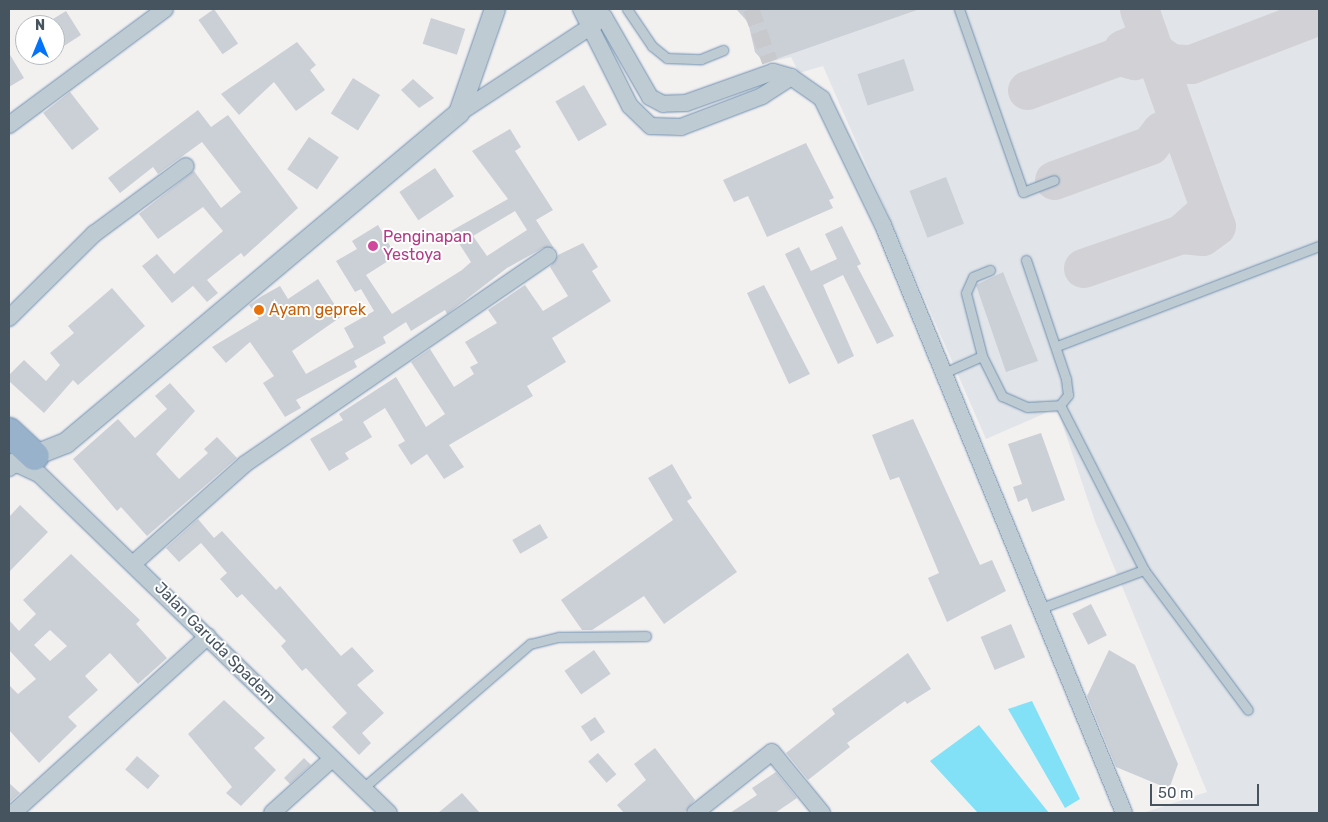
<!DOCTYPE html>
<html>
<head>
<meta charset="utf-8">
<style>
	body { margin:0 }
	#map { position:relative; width:1328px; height:822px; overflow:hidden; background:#f3f0f0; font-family:Rubik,sans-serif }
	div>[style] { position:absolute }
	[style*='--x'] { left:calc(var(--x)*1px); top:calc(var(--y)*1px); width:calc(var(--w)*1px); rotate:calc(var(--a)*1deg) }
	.airport>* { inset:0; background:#e1e4e8 }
	.water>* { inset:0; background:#82e1f7 }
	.taxiway>* { height:39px; margin:-19.5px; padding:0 19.5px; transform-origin:19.5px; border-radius:19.5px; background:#d2d2d6 }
	.building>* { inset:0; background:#cbcfd6; transform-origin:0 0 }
	.minor-tunnel>* { height:16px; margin-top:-8px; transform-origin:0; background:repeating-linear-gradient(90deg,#c8c9cc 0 16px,transparent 0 24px) }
	.roads { filter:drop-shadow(0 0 1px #6d8fb0) drop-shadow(0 0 1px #6d8fb0) }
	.service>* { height:9px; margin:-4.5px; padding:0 4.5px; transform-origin:4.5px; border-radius:4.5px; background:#bfcbd3 }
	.minor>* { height:16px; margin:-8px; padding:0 8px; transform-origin:8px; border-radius:8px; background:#bfcbd3 }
	.tertiary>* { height:20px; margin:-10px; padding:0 10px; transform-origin:10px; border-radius:10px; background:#bfcbd3 }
	.trunk>* { height:28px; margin:-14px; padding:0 14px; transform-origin:14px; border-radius:14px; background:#98b2cb }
	.dots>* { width:14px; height:14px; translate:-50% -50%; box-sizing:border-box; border:2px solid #fff; border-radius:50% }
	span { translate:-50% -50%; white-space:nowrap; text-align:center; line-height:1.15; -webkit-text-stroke:4px #fff; paint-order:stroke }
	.hotel-label { font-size:16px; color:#b23c85 }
	.left { translate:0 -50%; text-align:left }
	.food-label { font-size:16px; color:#c56008 }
	.street-label { font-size:16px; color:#465460 }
	.frame { position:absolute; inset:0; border:10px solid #465460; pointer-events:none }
	.north { position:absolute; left:15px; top:15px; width:50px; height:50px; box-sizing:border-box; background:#fff; border:1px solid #b5bbbf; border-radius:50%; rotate:0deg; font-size:14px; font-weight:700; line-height:20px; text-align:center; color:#465460 }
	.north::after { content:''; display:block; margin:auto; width:18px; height:22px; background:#0374f9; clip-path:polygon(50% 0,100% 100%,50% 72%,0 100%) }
	.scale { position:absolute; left:1150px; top:784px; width:109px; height:22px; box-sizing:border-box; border:2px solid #465460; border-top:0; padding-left:6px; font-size:15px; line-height:18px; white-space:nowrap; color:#465460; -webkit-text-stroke:4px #fff; paint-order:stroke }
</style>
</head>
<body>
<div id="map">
	<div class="airport">
		<div style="clip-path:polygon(738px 9px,1319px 9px,1319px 813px,1143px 813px,1207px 792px,1095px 521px,1057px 408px,986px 439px,823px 66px,799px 73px,791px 57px,765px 63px,755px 52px,751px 28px)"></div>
	</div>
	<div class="water">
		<div style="clip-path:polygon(1032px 701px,1080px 799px,1065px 808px,1008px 709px)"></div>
		<div style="clip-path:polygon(979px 725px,1049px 813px,978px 813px,930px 761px)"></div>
	</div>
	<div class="taxiway">
		<div style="--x:1139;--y:9;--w:230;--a:70.5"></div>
		<div style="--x:1216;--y:226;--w:17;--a:144"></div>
		<div style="--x:1202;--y:236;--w:21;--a:-175"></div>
		<div style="--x:1119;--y:56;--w:16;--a:15"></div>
		<div style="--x:1134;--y:60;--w:20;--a:-33"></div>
		<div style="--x:1151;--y:49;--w:24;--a:36"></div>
		<div style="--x:1170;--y:63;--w:21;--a:3"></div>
		<div style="--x:1191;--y:64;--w:137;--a:-20.9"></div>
		<div style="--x:1027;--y:90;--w:98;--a:-20.3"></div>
		<div style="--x:1119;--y:56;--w:8;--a:-60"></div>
		<div style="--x:1123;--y:49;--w:17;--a:-24"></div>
		<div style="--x:1054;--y:180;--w:102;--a:-20"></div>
		<div style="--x:1150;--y:145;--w:18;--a:-52"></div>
		<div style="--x:1161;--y:131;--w:18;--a:-3"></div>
		<div style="--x:1083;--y:268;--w:104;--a:-19.1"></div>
		<div style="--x:1181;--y:234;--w:24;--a:-42"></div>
	</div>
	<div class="building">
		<div style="left:214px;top:9px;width:42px;height:19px;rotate:55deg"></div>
		<div style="clip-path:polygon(736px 9px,917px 9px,917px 10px,765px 63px,755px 52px,748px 22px)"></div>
		<div style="clip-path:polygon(66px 11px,81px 35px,64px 46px,55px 25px,48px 22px)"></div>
		<div style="left:431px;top:18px;width:36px;height:27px;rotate:18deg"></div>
		<div style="clip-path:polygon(297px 42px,316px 65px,310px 70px,325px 90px,296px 111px,274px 82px,239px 115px,221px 94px)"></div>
		<div style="clip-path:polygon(9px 53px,24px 78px,9px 87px)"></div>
		<div style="left:904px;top:59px;width:33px;height:49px;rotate:72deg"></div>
		<div style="left:353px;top:78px;width:32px;height:42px;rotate:32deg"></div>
		<div style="clip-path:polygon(413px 79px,434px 98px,419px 108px,401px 90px)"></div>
		<div style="left:584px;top:85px;width:46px;height:33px;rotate:60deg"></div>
		<div style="left:70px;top:92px;width:47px;height:34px;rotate:52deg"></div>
		<div style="clip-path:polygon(198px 110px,211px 127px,228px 115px,298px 208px,244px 257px,241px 253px,207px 280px,218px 293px,207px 302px,193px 286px,172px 303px,142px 266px,157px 254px,174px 274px,223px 231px,203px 207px,158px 239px,139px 214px,194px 171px,221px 208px,241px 192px,202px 142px,158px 174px,153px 167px,120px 193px,108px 178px)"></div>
		<div style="clip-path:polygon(evenodd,510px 129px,521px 147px,515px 151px,553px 210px,536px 220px,554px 248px,543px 248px,507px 268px,447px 314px,445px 310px,411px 331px,406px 322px,383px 337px,386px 343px,354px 361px,357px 367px,296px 400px,301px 408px,285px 417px,263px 383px,274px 376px,250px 342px,226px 363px,212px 347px,259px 319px,249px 305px,262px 296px,280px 286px,288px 299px,318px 279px,342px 316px,292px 351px,306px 374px,354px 347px,344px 328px,374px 311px,361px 289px,355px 292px,336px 261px,357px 249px,352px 241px,378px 225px,396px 256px,366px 275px,392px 314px,462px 270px,471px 262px,451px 231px,508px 199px,472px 151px,510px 129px,515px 211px,527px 230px,487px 256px,473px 236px,515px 211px)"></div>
		<div style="left:309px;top:137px;width:36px;height:39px;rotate:34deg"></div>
		<div style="clip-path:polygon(806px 143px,834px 198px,829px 200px,833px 208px,767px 237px,748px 196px,734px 202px,723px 180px)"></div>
		<div style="left:435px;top:168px;width:34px;height:43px;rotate:56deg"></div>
		<div style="left:946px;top:177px;width:50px;height:39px;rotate:69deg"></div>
		<div style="clip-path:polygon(842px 226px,861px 264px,857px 266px,894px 336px,877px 344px,843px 275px,823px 285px,854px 356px,838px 364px,785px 254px,799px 247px,811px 271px,837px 259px,825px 234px)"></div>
		<div style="clip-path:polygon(583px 243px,598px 267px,592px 271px,611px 301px,552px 338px,566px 362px,527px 386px,533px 396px,449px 445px,464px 467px,444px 479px,427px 454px,411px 465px,398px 445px,405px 441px,385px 408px,363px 422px,372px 437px,345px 453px,349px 459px,329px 471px,310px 439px,343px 420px,339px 414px,396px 377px,426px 427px,445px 414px,411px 362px,430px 349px,454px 387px,474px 374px,470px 367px,478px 363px,465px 342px,497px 323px,488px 310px,525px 285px,543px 311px,568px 296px,550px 267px,558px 255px)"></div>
		<div style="clip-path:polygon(1003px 272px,1038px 361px,1006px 372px,976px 285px)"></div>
		<div style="clip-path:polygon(764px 285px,810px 374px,789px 384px,747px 293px)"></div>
		<div style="clip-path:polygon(112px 288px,145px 326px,78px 385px,73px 380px,44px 413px,9px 381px,9px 375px,24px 360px,46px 381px,60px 365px,50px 353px,74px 333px,68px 326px)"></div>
		<div style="clip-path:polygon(170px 383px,195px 411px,156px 454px,179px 479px,208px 453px,204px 449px,217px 437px,237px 458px,147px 536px,121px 507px,117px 511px,73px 459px,118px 419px,135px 438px,167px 409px,155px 396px)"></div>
		<div style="clip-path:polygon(913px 419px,980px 565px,992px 560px,1006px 591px,947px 622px,928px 578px,939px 573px,899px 477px,890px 480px,872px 435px)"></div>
		<div style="clip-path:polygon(1041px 433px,1065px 500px,1032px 512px,1027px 498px,1018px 502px,1013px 487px,1022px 484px,1008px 444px)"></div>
		<div style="clip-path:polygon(672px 464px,692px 498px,687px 501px,737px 572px,664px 624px,644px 596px,592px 630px,582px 630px,561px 600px,673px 520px,648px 478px)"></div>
		<div style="clip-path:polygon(20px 505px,48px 532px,9px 572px,9px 517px)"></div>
		<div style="clip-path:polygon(198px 519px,214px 538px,222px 531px,276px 590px,280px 586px,341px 656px,352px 647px,374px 671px,357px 685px,384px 713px,362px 733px,371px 743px,359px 755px,332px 727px,347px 713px,306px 668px,302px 671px,281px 646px,286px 641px,242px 594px,237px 598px,220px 579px,227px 573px,201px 543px,179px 562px,166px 548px)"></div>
		<div style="left:540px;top:524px;width:16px;height:32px;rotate:60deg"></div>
		<div style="clip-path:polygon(evenodd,71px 554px,140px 620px,136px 624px,167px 658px,138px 684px,110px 653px,85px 676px,98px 690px,68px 717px,77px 726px,39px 763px,9px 730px,9px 685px,18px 694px,36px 679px,9px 650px,9px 620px,19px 631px,36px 614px,23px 600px,71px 554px,50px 630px,67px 646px,50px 661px,34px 645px,50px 630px)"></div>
		<div style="left:1091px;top:604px;width:35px;height:21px;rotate:63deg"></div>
		<div style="left:1011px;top:624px;width:36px;height:33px;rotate:67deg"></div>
		<div style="left:594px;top:650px;width:29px;height:36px;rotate:55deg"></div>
		<div style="clip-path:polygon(1109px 650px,1135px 665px,1178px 764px,1169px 789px,1116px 767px,1087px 696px)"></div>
		<div style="clip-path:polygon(908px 653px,931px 689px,907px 704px,905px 701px,847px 743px,850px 747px,808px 780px,786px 753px,835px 714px,832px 709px)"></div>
		<div style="clip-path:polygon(224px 700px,265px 738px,254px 748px,276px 770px,241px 806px,226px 793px,232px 787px,188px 734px)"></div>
		<div style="left:595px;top:717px;width:18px;height:17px;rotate:56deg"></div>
		<div style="clip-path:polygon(655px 748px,695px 800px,684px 813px,624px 813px,617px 805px,646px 780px,634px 764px)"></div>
		<div style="left:598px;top:753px;width:28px;height:13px;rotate:49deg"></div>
		<div style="left:137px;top:756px;width:30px;height:18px;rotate:41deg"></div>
		<div style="clip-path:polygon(304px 758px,311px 765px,290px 784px,284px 778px)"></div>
		<div style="clip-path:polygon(776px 772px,797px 798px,775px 813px,730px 813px,757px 795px,752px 788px)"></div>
		<div style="clip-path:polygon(9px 783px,20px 793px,10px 802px,9px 801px)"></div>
		<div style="clip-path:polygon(462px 793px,480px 813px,438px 813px)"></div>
	</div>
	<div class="minor-tunnel">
		<div style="--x:751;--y:9;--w:56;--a:70.3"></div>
	</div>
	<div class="roads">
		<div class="service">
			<div style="--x:627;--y:9;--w:45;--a:56"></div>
			<div style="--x:652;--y:46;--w:19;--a:39"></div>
			<div style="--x:667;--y:58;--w:34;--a:2"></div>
			<div style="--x:701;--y:59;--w:24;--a:-22"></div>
			<div style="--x:959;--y:9;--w:194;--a:70.7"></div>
			<div style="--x:1023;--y:192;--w:33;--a:-21"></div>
			<div style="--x:1026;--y:260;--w:126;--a:71.4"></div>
			<div style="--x:1066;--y:379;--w:16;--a:83"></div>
			<div style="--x:1068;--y:395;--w:13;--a:129"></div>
			<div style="--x:990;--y:270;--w:18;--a:158"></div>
			<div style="--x:973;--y:277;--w:17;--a:114"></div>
			<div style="--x:966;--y:293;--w:65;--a:75.7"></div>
			<div style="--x:982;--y:356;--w:45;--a:63.4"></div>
			<div style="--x:1002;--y:396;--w:27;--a:24"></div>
			<div style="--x:1027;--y:407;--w:33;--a:-3"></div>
			<div style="--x:1060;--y:405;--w:185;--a:63"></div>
			<div style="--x:1144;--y:570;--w:174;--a:53.4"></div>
			<div style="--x:1057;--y:346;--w:280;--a:-20.9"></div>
			<div style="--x:946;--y:372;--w:39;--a:-24"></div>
			<div style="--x:1041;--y:608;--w:110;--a:-20.3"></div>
			<div style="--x:363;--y:788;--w:221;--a:-40.8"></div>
			<div style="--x:530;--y:644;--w:30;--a:-14"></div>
			<div style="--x:559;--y:637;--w:87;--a:-0.7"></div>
		</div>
		<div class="minor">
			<div style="--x:581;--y:9;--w:109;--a:63.2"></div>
			<div style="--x:630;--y:106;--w:29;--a:44"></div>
			<div style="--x:651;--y:126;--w:30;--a:2"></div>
			<div style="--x:681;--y:127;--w:87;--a:-20.9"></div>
			<div style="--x:762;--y:96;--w:35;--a:-33"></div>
			<div style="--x:791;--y:77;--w:19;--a:-164"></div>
			<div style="--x:773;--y:72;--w:92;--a:160.4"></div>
			<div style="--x:686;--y:103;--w:23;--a:178"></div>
			<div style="--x:663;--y:104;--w:15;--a:-152"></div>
			<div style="--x:650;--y:97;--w:92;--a:-119.9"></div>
			<div style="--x:604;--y:17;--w:18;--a:-153"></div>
			<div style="--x:791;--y:77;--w:38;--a:35"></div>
			<div style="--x:822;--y:99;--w:140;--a:64.2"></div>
			<div style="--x:883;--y:225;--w:635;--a:67.71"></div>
			<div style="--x:459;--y:113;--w:164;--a:-33.3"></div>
			<div style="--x:9;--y:125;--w:194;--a:-36.6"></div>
			<div style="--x:9;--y:318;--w:120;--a:-44.7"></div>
			<div style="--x:94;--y:234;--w:114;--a:-36.5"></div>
			<div style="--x:9;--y:468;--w:8;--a:-40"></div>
			<div style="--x:15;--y:463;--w:26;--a:25"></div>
			<div style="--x:39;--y:474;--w:487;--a:44.1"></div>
			<div style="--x:134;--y:563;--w:149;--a:-41.7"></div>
			<div style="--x:245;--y:464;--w:368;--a:-34.5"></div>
			<div style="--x:13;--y:813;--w:263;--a:-42.2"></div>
			<div style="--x:272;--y:813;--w:81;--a:-42"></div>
			<div style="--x:695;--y:813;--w:98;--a:-38.4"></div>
			<div style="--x:772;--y:752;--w:79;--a:50.7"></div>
		</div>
		<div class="tertiary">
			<div style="--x:15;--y:463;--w:55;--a:-21.4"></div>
			<div style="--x:66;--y:443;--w:513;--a:-40.02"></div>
			<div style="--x:459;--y:113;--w:110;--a:-70.9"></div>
		</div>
		<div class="trunk">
			<div style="--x:9;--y:432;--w:35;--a:43"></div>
		</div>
	</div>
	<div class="dots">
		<div style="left:373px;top:246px;background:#d1479c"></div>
		<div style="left:259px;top:310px;background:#e8710a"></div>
	</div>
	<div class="hotel-label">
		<span class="left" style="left:383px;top:246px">Penginapan<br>Yestoya</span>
	</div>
	<div class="food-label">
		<span class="left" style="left:269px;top:310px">Ayam geprek</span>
	</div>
	<div class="street-label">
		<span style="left:215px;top:643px;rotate:45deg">Jalan Garuda Spadem</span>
	</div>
	<div class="frame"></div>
	<div class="north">N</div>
	<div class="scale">50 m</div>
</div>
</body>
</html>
